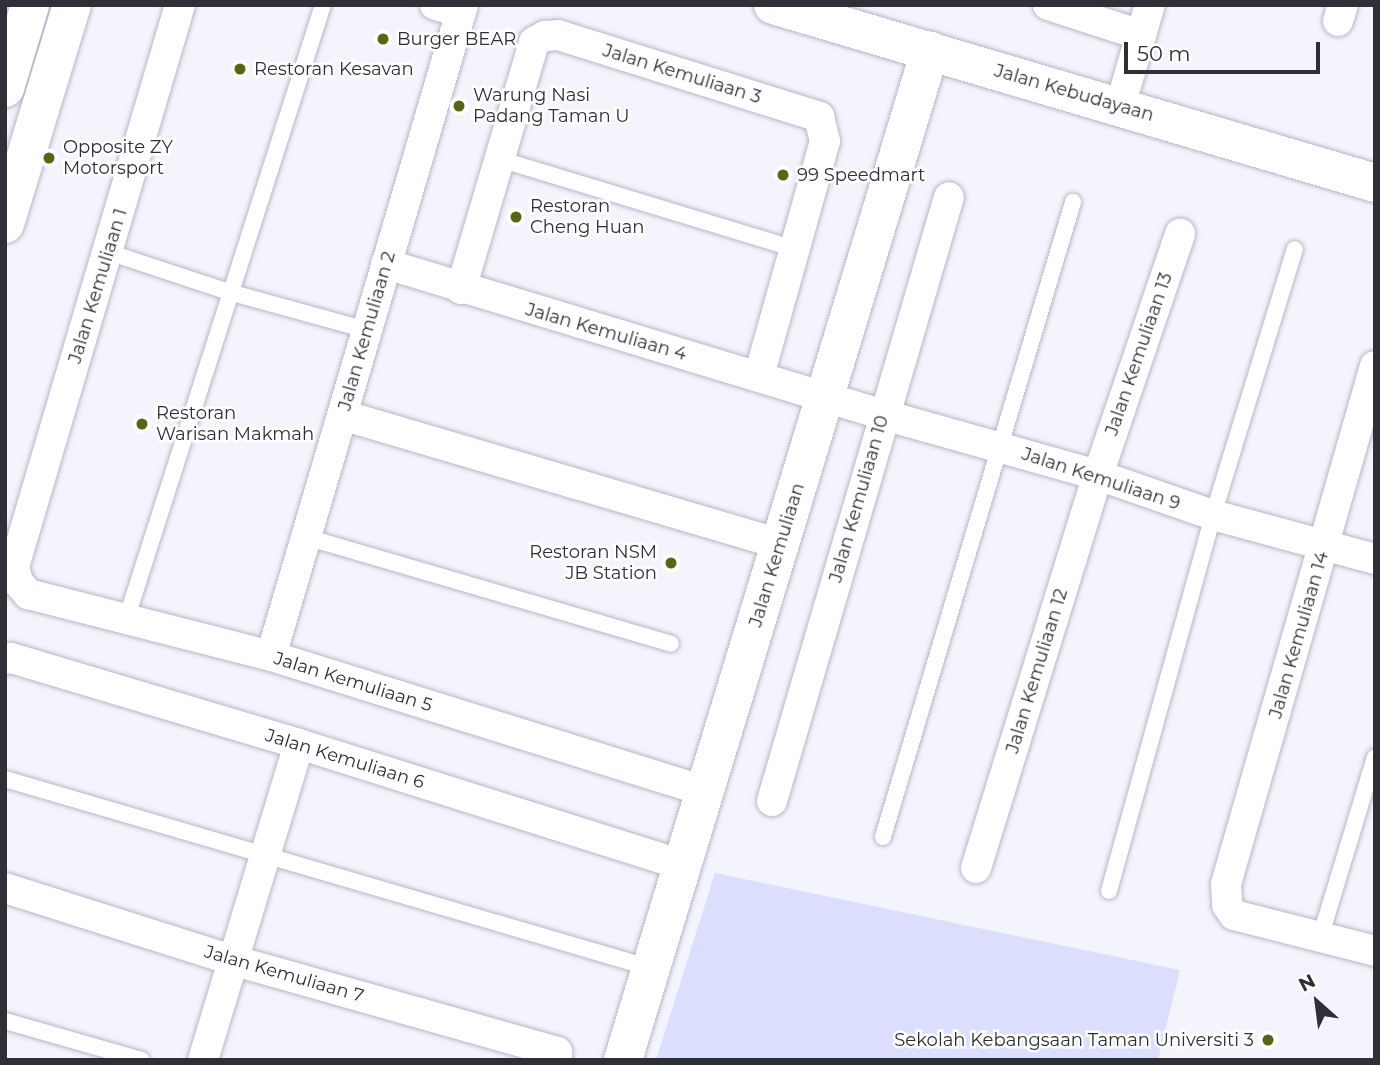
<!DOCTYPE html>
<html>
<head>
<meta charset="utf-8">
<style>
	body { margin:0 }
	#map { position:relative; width:1380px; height:1065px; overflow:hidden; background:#f4f4fd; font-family:Montserrat,sans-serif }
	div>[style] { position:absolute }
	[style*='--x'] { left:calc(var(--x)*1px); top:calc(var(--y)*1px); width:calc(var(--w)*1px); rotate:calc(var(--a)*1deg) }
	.green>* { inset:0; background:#dcdefd }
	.roads { filter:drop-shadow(0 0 2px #b5b6cb) drop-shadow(0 0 2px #b5b6cb) }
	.lane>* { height:16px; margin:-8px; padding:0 8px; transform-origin:8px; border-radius:8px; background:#fff }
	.street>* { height:30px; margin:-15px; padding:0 15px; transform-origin:15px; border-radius:15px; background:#fff }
	.secondary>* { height:38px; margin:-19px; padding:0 19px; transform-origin:19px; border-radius:19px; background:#fff }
	.dots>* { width:19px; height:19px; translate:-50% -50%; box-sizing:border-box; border:4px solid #fff; border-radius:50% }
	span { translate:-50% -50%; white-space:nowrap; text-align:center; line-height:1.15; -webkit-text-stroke:5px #fff; paint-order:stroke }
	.poi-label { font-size:18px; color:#2e2f37 }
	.left { translate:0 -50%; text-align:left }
	.right { translate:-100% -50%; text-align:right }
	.street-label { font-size:18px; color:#2e2f37 }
	.frame { position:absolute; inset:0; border:7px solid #2e2f37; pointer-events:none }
	.north { position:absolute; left:1282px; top:967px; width:70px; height:70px; -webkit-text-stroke:5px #fff; paint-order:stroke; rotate:332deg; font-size:19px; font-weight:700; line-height:28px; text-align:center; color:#2e2f37 }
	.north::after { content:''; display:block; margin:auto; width:24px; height:32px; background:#2e2f37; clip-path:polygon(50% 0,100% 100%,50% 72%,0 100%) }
	.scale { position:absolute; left:1124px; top:42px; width:196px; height:32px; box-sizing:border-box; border:4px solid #2e2f37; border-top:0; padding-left:9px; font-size:21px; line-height:24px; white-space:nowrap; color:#2e2f37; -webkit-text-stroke:5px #fff; paint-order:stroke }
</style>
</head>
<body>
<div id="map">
	<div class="green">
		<div style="clip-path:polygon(715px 873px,1180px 970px,1158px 1060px,656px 1060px)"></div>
	</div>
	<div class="roads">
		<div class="lane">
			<div style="--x:499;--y:159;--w:309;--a:16.9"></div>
			<div style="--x:108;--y:252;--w:127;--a:18.3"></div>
			<div style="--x:229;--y:292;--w:143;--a:15.4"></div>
			<div style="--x:306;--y:537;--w:380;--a:16.3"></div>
			<div style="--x:126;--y:620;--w:646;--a:-72.24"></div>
			<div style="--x:5;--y:779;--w:673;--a:16.31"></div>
			<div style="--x:883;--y:837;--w:663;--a:-73.34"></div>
			<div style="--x:1109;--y:891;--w:390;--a:-74.5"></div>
			<div style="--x:1213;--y:515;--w:278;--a:-72.9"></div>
			<div style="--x:1320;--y:938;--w:189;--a:-73.1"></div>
			<div style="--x:5;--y:1021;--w:142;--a:15.9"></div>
		</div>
		<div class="street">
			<div style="--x:180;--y:5;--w:586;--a:106.46"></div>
			<div style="--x:14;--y:567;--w:16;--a:75"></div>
			<div style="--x:18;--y:582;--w:16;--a:50"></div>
			<div style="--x:28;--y:594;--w:251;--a:14.3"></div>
			<div style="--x:271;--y:656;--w:455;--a:17.3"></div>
			<div style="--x:435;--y:5;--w:27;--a:15"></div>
			<div style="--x:1048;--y:5;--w:98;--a:17.9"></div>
			<div style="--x:1338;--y:21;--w:17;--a:-73"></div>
			<div style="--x:1120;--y:106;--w:105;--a:-73.5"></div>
			<div style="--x:386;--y:264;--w:520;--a:16.87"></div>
			<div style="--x:884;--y:415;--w:222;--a:15.7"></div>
			<div style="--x:1098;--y:475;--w:122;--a:19.2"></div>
			<div style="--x:1213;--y:515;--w:168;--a:15.2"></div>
			<div style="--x:461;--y:289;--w:258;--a:-73.5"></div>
			<div style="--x:534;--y:42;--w:13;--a:-29"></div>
			<div style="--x:545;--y:36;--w:13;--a:-4"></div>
			<div style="--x:558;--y:35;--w:274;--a:17.4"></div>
			<div style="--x:819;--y:117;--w:25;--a:76"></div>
			<div style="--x:825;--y:141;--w:244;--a:105.7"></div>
			<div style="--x:1375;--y:366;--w:539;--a:106.05"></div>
			<div style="--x:1226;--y:884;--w:21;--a:87"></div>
			<div style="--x:1227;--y:905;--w:12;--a:55"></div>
			<div style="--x:1234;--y:915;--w:146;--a:14.3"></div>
			<div style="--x:342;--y:415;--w:457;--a:16.4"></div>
			<div style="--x:271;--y:656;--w:679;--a:-73.57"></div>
			<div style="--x:5;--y:659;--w:6;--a:-9"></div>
			<div style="--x:11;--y:658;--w:301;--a:16.6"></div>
			<div style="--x:299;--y:744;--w:403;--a:17.5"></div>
			<div style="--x:772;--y:801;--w:629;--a:-73.67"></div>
			<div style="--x:976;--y:868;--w:412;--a:-72.8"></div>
			<div style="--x:1098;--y:475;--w:255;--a:-71.2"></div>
			<div style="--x:5;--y:888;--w:238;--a:17.6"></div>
			<div style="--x:232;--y:960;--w:338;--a:15.8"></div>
			<div style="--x:557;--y:1052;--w:8;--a:90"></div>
			<div style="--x:203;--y:1060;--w:330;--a:-73.1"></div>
		</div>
		<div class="secondary">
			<div style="--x:773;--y:5;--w:628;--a:16.47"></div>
			<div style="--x:5;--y:88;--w:87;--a:-73.2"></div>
			<div style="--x:5;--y:224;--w:229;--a:-73"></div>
			<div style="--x:623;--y:1060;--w:1055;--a:-73.08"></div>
		</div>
	</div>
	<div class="dots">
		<div style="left:383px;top:39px;background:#546711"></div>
		<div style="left:240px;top:69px;background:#546711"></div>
		<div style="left:459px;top:106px;background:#546711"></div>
		<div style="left:49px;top:158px;background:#546711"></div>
		<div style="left:783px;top:175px;background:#546711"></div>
		<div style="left:516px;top:217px;background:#546711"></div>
		<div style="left:142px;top:424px;background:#546711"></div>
		<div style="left:671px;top:563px;background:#546711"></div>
		<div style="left:1268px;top:1040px;background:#546711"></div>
	</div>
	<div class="poi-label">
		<span class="left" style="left:397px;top:39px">Burger BEAR</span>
		<span class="left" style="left:254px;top:69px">Restoran Kesavan</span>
		<span class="left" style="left:473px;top:106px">Warung Nasi<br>Padang Taman U</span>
		<span class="left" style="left:63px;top:158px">Opposite ZY<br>Motorsport</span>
		<span class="left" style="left:797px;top:175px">99 Speedmart</span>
		<span class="left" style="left:530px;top:217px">Restoran<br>Cheng Huan</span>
		<span class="left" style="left:156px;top:424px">Restoran<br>Warisan Makmah</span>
		<span class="right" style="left:657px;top:563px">Restoran NSM<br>JB Station</span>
		<span class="right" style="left:1254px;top:1040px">Sekolah Kebangsaan Taman Universiti 3</span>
	</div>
	<div class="street-label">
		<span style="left:682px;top:74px;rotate:17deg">Jalan Kemuliaan 3</span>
		<span style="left:1074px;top:93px;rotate:16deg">Jalan Kebudayaan</span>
		<span style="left:98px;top:286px;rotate:-73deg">Jalan Kemuliaan 1</span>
		<span style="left:367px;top:331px;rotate:-74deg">Jalan Kemuliaan 2</span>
		<span style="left:606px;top:332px;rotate:16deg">Jalan Kemuliaan 4</span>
		<span style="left:1139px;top:354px;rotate:-71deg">Jalan Kemuliaan 13</span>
		<span style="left:1101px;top:479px;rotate:18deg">Jalan Kemuliaan 9</span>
		<span style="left:859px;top:499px;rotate:-74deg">Jalan Kemuliaan 10</span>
		<span style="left:777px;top:555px;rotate:-73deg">Jalan Kemuliaan</span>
		<span style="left:1299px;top:635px;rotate:-74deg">Jalan Kemuliaan 14</span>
		<span style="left:1037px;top:671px;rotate:-73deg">Jalan Kemuliaan 12</span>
		<span style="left:353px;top:682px;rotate:17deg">Jalan Kemuliaan 5</span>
		<span style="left:345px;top:759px;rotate:17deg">Jalan Kemuliaan 6</span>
		<span style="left:284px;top:974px;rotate:16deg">Jalan Kemuliaan 7</span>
	</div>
	<div class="frame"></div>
	<div class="north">N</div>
	<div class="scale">50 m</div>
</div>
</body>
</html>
